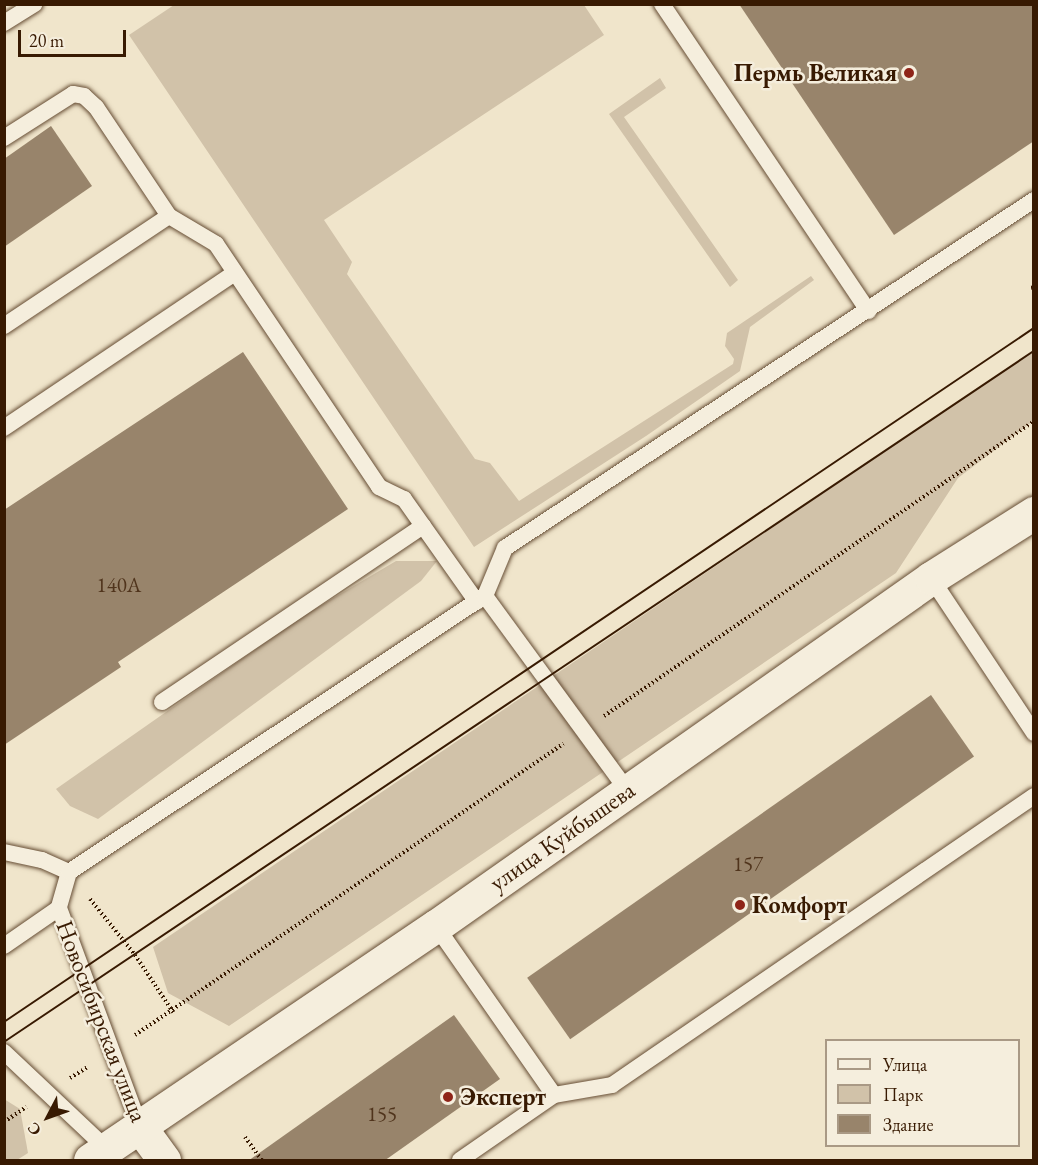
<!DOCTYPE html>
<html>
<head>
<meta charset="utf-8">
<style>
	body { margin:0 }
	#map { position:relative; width:1038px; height:1165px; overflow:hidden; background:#f0e5cb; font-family:"EB Garamond",serif }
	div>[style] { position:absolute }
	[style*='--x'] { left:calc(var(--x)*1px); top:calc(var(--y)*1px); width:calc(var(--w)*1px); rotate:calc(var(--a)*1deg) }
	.green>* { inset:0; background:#d1c2a9 }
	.building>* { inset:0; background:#98846b; transform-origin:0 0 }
	.path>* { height:4px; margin-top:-2px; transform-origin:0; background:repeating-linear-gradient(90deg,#381a02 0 1.5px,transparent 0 4.5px) }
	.roads { filter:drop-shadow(0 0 2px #664d34) drop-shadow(0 0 2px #664d34) }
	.lane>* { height:16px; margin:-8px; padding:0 8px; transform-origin:8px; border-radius:8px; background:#f5eedd }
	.street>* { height:33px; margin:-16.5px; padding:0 16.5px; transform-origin:16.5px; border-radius:16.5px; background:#f5eedd }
	.secondary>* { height:33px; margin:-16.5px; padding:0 16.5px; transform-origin:16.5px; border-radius:16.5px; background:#f5eedd }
	.tram>* { height:1.5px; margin:-0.75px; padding:0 0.75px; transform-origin:0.75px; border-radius:0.75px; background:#381a02 }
	.dots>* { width:16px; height:16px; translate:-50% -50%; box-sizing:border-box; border:3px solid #f5eedd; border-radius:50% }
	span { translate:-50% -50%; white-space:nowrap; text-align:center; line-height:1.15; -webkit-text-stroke:5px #f5eedd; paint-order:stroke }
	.number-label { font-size:21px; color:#50341c }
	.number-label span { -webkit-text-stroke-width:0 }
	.poi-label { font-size:24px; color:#381a02; font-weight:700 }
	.right { translate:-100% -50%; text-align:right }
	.left { translate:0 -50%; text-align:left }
	.street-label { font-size:24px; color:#381a02 }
	.frame { position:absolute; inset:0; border:6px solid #381a02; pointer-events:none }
	.legend { position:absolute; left:825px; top:1039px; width:195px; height:108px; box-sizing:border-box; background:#f5eedd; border:2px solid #a99985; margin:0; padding:8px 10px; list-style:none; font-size:18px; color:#381a02 }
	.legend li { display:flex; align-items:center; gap:12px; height:30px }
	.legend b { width:30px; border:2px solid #a99985 }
	.north { position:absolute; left:18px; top:1087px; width:60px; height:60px; -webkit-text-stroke:4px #f5eedd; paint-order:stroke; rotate:229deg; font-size:16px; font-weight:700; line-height:24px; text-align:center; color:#381a02 }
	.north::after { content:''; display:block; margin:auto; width:21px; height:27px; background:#381a02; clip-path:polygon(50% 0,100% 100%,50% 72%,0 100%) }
	.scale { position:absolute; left:18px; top:30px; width:108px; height:27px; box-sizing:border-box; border:3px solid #381a02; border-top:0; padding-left:8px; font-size:18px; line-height:21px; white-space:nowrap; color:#381a02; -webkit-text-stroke:4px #f5eedd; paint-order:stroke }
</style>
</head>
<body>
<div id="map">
	<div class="green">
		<div style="clip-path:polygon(174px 5px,584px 5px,604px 35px,324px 220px,352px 262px,347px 274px,475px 459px,490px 463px,519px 501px,733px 364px,734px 359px,725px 346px,727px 333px,811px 276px,814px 280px,750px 327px,740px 371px,646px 436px,474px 547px,129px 35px)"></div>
		<div style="clip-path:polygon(660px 78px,666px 88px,624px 117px,738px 280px,730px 287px,609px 114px)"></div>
		<div style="clip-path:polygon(1033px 351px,1033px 421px,958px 478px,896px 573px,229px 1026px,168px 993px,153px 947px)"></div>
		<div style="clip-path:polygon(396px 561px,437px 561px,421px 581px,98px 819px,70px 806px,56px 789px,303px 616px)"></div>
		<div style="clip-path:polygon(4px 1099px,20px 1109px,28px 1153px,17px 1160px,5px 1160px)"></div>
	</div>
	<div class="building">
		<div style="clip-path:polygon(739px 4px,1034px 4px,1034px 141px,894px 235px)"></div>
		<div style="clip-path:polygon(51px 126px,92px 186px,4px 247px,4px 159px)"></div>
		<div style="clip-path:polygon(243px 352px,348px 509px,118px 662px,121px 667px,4px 745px,4px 510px)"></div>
		<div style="left:931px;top:695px;width:75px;height:493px;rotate:55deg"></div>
		<div style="clip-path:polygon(454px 1015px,500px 1079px,384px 1161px,248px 1161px)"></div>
	</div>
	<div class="path">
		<div style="--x:1031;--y:288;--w:3;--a:-18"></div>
		<div style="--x:1033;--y:360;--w:1;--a:-45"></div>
		<div style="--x:604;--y:716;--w:521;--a:-34.45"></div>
		<div style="--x:90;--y:899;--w:72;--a:51.2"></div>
		<div style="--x:135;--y:955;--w:69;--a:56.3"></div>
		<div style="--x:135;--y:1035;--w:518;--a:-34.21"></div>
		<div style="--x:70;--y:1078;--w:22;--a:-32"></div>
		<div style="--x:4;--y:1122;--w:27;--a:-34"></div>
		<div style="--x:245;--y:1137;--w:29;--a:54"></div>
	</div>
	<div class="roads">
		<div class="lane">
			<div style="--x:662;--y:4;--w:370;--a:56.1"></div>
			<div style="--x:4;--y:23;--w:36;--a:-32"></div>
			<div style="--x:4;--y:138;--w:82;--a:-32.5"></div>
			<div style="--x:73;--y:94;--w:11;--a:10"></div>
			<div style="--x:84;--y:96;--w:16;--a:43"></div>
			<div style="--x:96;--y:107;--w:131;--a:56.2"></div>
			<div style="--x:169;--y:216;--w:55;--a:30.8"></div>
			<div style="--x:216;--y:244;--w:293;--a:56.1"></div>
			<div style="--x:379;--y:487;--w:28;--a:26"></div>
			<div style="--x:404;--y:499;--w:126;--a:54.7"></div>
			<div style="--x:4;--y:326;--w:198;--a:-33.7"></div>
			<div style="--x:4;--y:428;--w:278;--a:-33.9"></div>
			<div style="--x:931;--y:578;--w:186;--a:56.4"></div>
			<div style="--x:485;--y:596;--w:240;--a:53.8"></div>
			<div style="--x:162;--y:702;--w:315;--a:-34"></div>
			<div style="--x:4;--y:852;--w:39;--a:12"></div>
			<div style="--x:42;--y:860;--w:30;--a:24"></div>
			<div style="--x:69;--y:872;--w:37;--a:106"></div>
			<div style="--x:59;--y:908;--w:233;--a:69.7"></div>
			<div style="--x:69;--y:872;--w:499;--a:-33.6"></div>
			<div style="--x:485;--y:596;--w:52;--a:-67.4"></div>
			<div style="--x:505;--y:548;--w:633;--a:-33.34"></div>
			<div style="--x:436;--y:926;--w:206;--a:55.1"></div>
			<div style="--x:4;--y:946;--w:67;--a:-34.6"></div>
			<div style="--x:4;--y:1052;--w:141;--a:43.3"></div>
			<div style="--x:460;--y:1160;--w:114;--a:-34.7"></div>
			<div style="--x:554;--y:1095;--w:59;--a:-9.8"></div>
			<div style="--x:612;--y:1085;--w:511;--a:-34.4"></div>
		</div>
		<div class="street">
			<div style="--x:140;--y:1127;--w:41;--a:54"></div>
		</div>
		<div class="secondary">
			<div style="--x:90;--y:1160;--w:418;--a:-34.1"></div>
			<div style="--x:436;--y:926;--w:605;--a:-35.11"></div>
			<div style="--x:931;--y:578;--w:122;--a:-32.3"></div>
		</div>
	</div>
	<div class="tram">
		<div style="--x:4;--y:1022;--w:1242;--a:-33.97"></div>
		<div style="--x:4;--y:1042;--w:1240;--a:-33.86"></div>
	</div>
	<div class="dots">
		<div style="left:909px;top:73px;background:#8f2418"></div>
		<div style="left:740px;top:905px;background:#8f2418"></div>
		<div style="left:448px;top:1097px;background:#8f2418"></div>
	</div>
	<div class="number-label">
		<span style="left:119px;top:585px">140А</span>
		<span style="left:748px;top:864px">157</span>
		<span style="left:382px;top:1114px">155</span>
	</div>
	<div class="poi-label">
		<span class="right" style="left:897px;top:73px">Пермь Великая</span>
		<span class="left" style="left:752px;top:905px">Комфорт</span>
		<span class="left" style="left:460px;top:1097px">Эксперт</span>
	</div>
	<div class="street-label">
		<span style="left:562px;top:836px;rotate:-35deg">улица Куйбышева</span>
		<span style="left:102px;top:1021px;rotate:69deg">Новосибирская улица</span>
	</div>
	<div class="frame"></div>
	<ul class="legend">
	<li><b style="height:8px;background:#f5eedd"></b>Улица</li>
	<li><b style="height:16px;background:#d1c2a9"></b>Парк</li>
	<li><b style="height:16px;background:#98846b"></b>Здание</li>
	</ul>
	<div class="north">С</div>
	<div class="scale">20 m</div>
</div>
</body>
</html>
